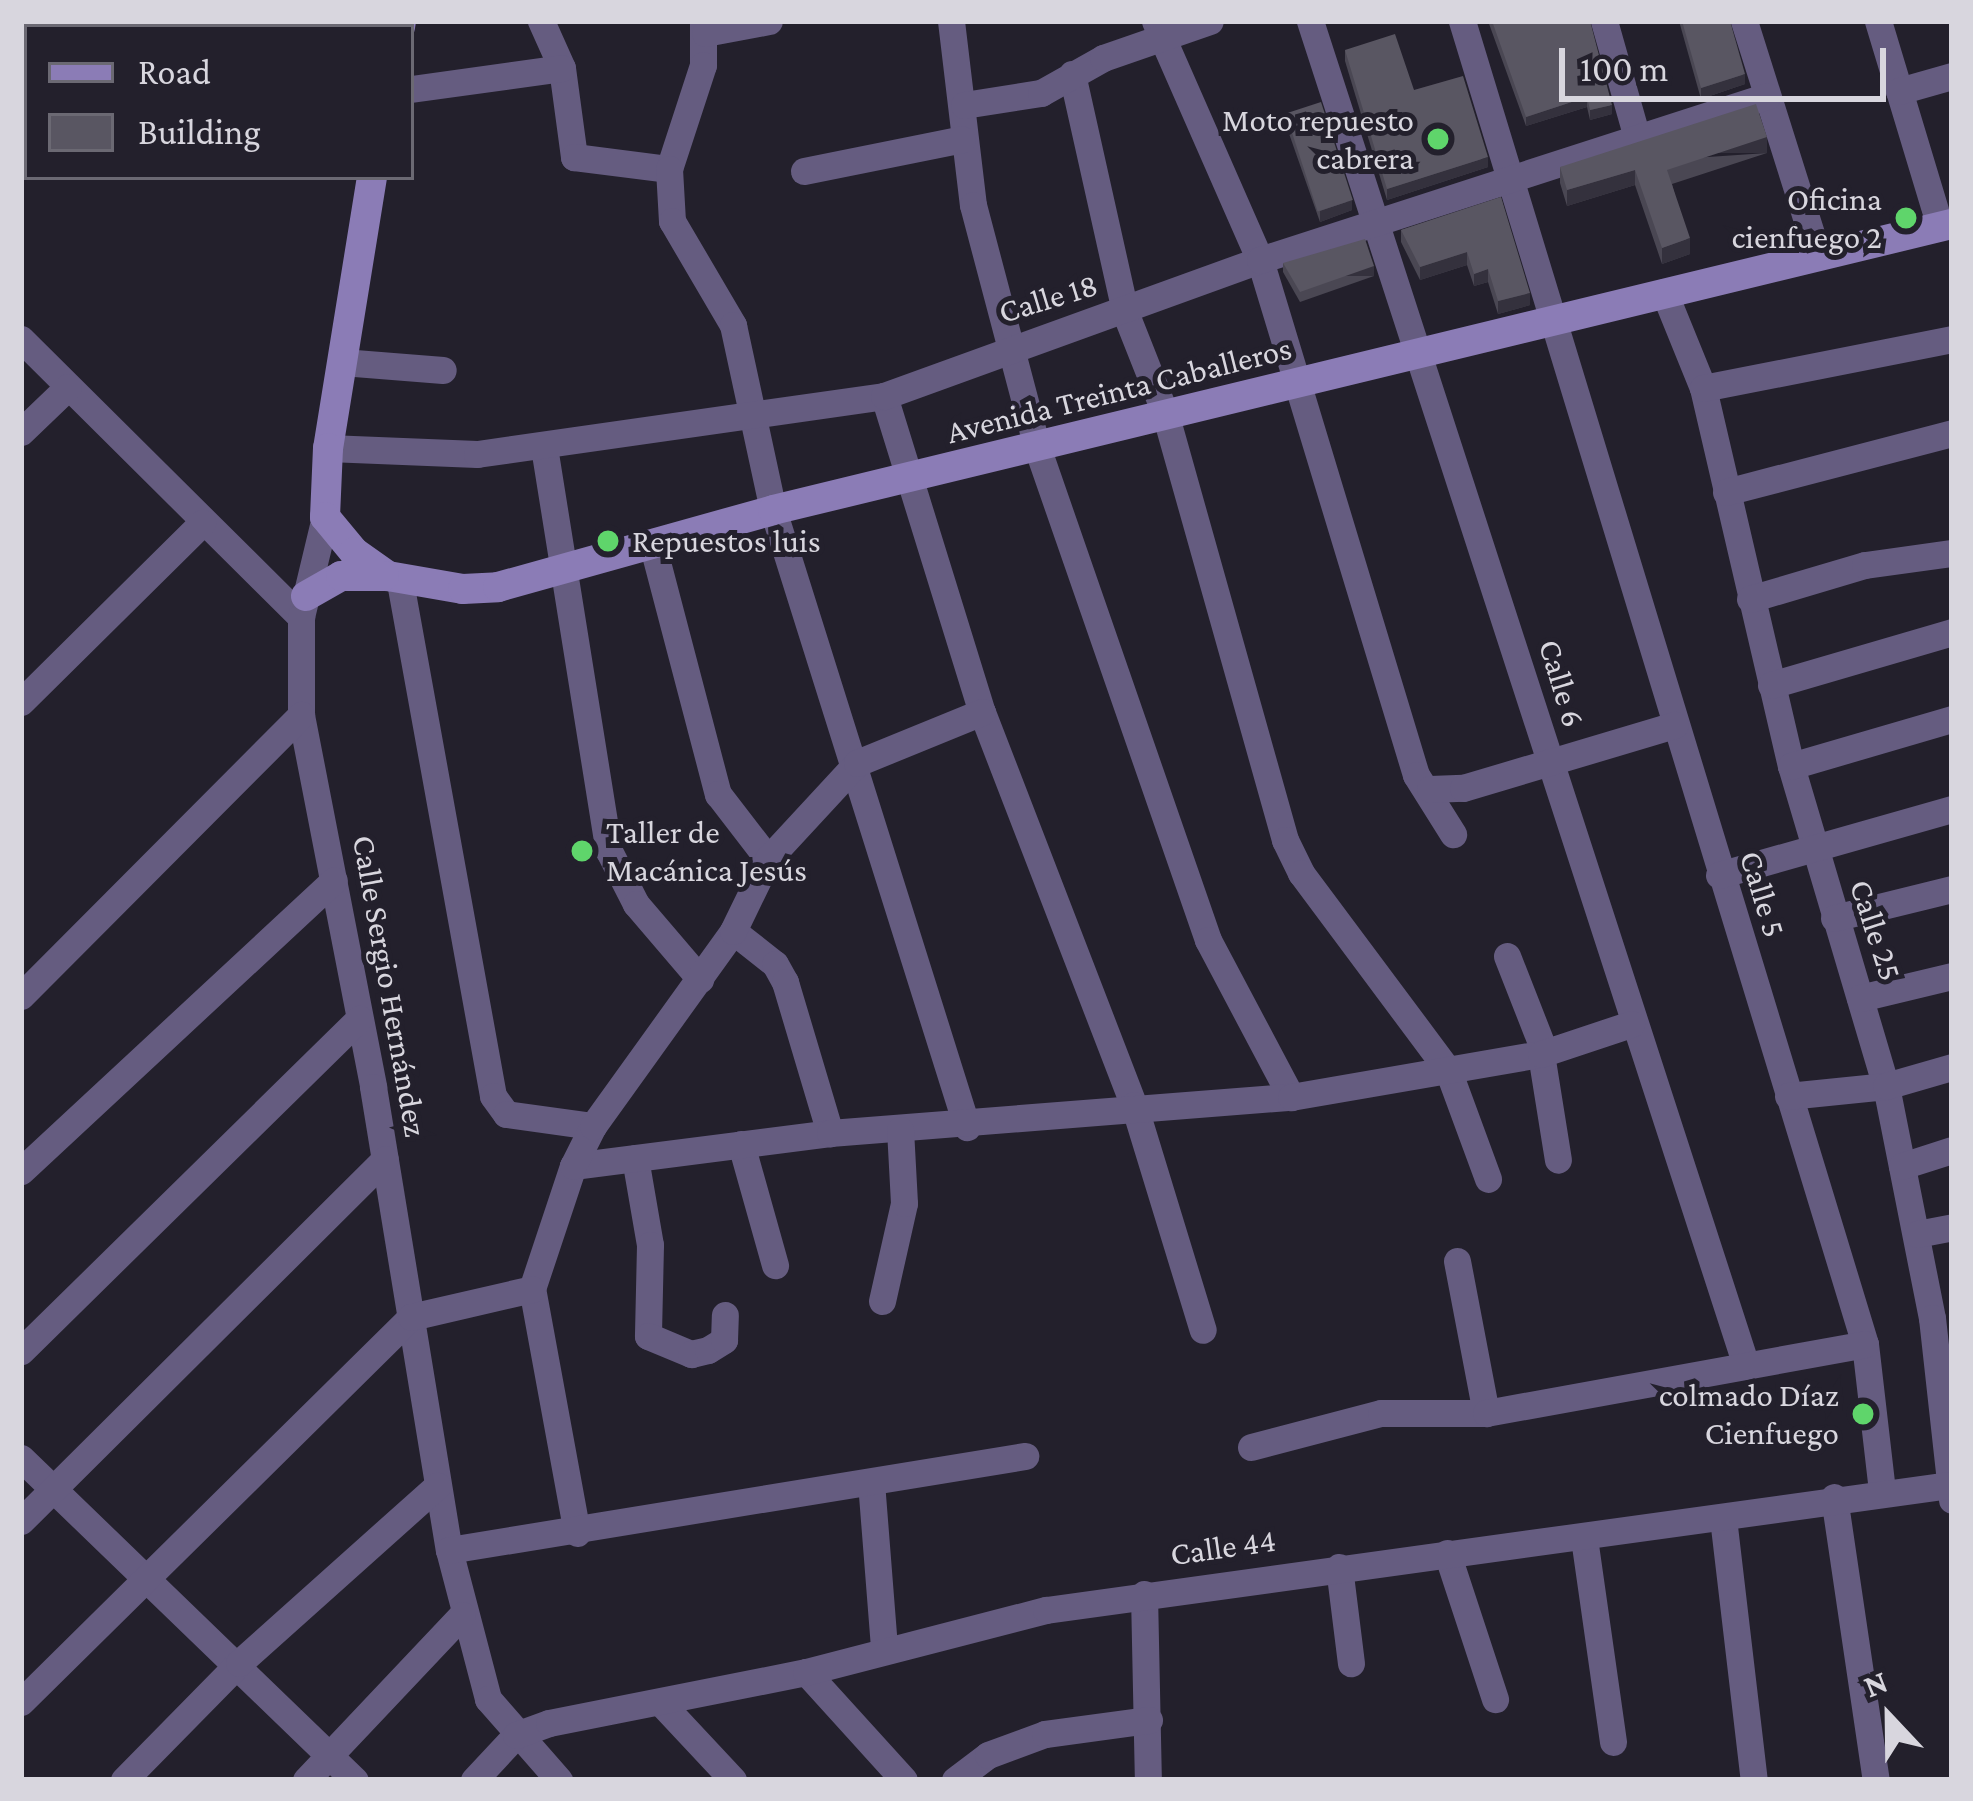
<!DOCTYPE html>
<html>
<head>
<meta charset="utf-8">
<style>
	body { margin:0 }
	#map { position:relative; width:1973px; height:1801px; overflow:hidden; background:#23202c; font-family:"Crimson Pro",serif }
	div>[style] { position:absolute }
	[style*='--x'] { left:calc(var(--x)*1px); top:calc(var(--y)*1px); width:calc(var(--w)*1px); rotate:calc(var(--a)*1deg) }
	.street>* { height:27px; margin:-13.5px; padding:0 13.5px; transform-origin:13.5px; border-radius:13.5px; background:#655c80 }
	.secondary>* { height:30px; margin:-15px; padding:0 15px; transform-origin:15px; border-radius:15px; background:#8b7cb6 }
	.wall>* { inset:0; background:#4a4753 }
	.shaded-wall>* { inset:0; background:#34313d; transform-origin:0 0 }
	.building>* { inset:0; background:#595662; transform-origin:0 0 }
	.dots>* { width:33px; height:33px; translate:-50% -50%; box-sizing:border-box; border:6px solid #23202c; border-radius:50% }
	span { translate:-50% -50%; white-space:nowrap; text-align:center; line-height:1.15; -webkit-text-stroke:10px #23202c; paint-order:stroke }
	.poi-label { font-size:33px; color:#d8d6de }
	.right { translate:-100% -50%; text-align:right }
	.left { translate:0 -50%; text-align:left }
	.street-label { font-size:33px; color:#d8d6de }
	.frame { position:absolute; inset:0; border:24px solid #d8d6de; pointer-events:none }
	.legend { position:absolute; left:24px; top:24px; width:390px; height:156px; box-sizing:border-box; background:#23202c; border:3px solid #6b6973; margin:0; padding:15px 21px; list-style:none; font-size:36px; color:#d8d6de }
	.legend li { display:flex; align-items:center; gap:24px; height:60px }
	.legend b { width:60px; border:3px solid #6b6973 }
	.north { position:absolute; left:1829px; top:1657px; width:120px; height:120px; -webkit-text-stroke:9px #23202c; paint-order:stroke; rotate:338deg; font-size:33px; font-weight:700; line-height:48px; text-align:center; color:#d8d6de }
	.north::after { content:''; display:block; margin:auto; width:42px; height:54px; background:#d8d6de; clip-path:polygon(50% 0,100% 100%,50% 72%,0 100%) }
	.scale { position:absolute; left:1559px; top:48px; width:327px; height:54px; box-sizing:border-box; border:6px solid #d8d6de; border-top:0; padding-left:15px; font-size:36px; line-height:42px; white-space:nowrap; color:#d8d6de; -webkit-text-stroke:9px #23202c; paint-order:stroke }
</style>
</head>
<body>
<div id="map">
	<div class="street">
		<div style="--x:203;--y:21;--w:8;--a:45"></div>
		<div style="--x:541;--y:21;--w:51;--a:65.9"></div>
		<div style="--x:562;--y:68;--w:90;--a:82.3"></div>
		<div style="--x:574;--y:157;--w:96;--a:7.2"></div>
		<div style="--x:703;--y:21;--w:44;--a:90"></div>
		<div style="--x:703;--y:65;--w:109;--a:108.1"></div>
		<div style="--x:669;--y:169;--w:52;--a:86.7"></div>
		<div style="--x:672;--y:221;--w:121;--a:59.6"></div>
		<div style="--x:733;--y:325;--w:189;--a:77.8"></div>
		<div style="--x:773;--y:510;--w:647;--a:72.55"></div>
		<div style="--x:951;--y:21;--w:185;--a:83.2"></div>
		<div style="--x:973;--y:205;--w:247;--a:75.2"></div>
		<div style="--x:1036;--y:444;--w:525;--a:70.87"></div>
		<div style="--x:1208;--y:940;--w:178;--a:62.1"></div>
		<div style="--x:1155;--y:21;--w:261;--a:66.3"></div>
		<div style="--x:1260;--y:260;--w:538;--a:73.15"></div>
		<div style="--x:1416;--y:775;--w:70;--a:57.9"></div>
		<div style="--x:1310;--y:21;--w:1413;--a:72.03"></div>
		<div style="--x:1462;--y:21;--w:1383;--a:73.06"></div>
		<div style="--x:1865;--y:1344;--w:149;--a:83.4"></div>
		<div style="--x:1604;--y:21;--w:122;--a:74.2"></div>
		<div style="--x:1744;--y:21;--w:245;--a:72.5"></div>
		<div style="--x:1878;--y:21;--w:215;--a:73.2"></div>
		<div style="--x:132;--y:27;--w:8;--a:-50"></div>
		<div style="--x:705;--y:33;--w:65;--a:-10.6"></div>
		<div style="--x:1072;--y:74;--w:244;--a:77.4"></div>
		<div style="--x:1125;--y:312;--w:109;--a:68.4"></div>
		<div style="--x:1165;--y:413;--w:444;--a:74.3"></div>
		<div style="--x:1285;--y:840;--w:37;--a:64"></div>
		<div style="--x:1301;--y:873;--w:246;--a:53.3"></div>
		<div style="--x:1448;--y:1070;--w:116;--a:69.8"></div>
		<div style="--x:411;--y:89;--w:152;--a:-7.9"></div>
		<div style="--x:1899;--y:91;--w:55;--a:-15.8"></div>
		<div style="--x:964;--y:105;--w:78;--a:-8.9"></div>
		<div style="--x:1041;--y:93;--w:71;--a:-29.4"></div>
		<div style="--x:1103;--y:58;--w:113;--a:-19.1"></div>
		<div style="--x:21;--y:144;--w:8;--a:-45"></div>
		<div style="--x:804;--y:171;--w:161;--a:-11.4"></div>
		<div style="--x:1664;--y:292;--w:104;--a:67.9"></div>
		<div style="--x:1703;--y:388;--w:388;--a:76.9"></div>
		<div style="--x:1791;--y:766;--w:334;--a:73.5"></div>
		<div style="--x:1886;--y:1086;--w:237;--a:78.8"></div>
		<div style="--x:1932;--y:1318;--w:183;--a:83.7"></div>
		<div style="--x:21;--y:339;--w:395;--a:44.8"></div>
		<div style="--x:342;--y:362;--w:101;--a:4.5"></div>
		<div style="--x:1703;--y:388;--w:254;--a:-11.1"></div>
		<div style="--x:884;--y:396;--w:331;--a:72.8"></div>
		<div style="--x:982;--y:712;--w:421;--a:68.9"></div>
		<div style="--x:1134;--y:1105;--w:235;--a:73"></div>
		<div style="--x:21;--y:432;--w:65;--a:-43.8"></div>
		<div style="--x:544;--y:447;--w:409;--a:80.9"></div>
		<div style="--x:609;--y:851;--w:59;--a:63"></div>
		<div style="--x:636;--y:904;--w:99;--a:49.5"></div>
		<div style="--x:328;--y:448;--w:149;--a:2.3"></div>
		<div style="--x:477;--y:454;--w:411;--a:-8.1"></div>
		<div style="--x:884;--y:396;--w:400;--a:-19.9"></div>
		<div style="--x:1260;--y:260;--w:533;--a:-17.92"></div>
		<div style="--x:1726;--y:492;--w:234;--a:-14.6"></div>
		<div style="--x:325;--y:517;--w:103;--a:103.5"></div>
		<div style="--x:301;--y:617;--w:98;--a:90"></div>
		<div style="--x:301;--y:715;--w:379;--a:79"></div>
		<div style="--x:373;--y:1087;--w:469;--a:80.7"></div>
		<div style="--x:449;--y:1550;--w:154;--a:75.3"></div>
		<div style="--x:488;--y:1699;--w:108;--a:48.8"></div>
		<div style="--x:652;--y:543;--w:260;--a:75.3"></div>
		<div style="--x:718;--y:794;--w:82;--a:52.4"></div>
		<div style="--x:400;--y:582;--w:522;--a:79.74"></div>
		<div style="--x:493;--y:1096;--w:22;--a:54"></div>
		<div style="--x:506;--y:1114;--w:88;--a:7.9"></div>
		<div style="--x:1750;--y:599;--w:120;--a:-16.5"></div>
		<div style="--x:1865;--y:565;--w:88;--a:-7.9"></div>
		<div style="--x:1771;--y:685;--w:189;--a:-16.3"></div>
		<div style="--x:21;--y:702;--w:255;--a:-44.7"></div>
		<div style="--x:1791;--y:766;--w:168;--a:-16.3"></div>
		<div style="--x:1430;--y:789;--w:33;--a:-2"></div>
		<div style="--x:1463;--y:788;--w:221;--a:-16.6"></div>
		<div style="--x:1719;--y:875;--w:242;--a:-15.8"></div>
		<div style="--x:1834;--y:918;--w:122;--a:-13.8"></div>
		<div style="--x:733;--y:931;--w:53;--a:38.2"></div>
		<div style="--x:775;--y:964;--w:21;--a:61"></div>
		<div style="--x:785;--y:982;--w:158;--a:73.4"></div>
		<div style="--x:1507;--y:956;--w:104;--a:68.6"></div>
		<div style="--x:21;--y:996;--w:397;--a:-45.1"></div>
		<div style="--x:1860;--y:998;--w:95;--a:-13.4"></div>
		<div style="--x:1541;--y:1054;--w:107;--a:80.9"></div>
		<div style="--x:1788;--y:1096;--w:99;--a:-5.8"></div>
		<div style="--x:1886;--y:1086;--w:69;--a:-16.1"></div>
		<div style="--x:741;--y:1144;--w:126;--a:74.3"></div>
		<div style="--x:635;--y:1158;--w:88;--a:80.2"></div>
		<div style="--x:650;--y:1245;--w:91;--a:91.3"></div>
		<div style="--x:648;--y:1336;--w:47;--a:22.7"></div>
		<div style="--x:691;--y:1354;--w:17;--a:-13"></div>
		<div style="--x:708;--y:1350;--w:19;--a:-32"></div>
		<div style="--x:724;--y:1340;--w:25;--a:-88"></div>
		<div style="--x:573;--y:1166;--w:259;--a:-7.3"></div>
		<div style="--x:830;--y:1133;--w:462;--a:-4.5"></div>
		<div style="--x:1291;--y:1097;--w:254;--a:-9.8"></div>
		<div style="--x:1541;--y:1054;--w:95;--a:-18.4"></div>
		<div style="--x:1902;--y:1166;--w:52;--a:-17.7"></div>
		<div style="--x:21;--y:1171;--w:427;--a:-42.9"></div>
		<div style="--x:1917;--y:1234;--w:36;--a:-11"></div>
		<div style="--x:1457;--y:1261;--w:155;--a:79.2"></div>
		<div style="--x:882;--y:1301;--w:100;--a:-77.3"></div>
		<div style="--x:904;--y:1203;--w:73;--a:-93.1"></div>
		<div style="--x:21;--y:1351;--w:474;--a:-44.5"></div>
		<div style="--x:1251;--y:1447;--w:134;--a:-14.7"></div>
		<div style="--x:1381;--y:1413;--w:105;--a:0"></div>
		<div style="--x:1486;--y:1413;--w:385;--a:-10.3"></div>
		<div style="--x:21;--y:1458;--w:464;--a:44"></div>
		<div style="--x:871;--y:1482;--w:166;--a:85.5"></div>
		<div style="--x:1834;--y:1497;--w:286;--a:81.6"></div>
		<div style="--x:1723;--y:1518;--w:264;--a:83.3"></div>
		<div style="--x:21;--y:1521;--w:513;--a:-44.84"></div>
		<div style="--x:577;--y:1533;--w:248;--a:-100.4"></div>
		<div style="--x:532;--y:1289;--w:130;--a:-71.6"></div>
		<div style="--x:573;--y:1166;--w:45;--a:-63.4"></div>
		<div style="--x:593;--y:1126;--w:240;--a:-54.3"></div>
		<div style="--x:733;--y:931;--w:80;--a:-64.1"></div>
		<div style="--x:768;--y:859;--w:131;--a:-47.2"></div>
		<div style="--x:857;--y:763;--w:135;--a:-22.2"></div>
		<div style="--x:1584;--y:1538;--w:206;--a:81.9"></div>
		<div style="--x:449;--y:1550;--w:584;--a:-9.27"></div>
		<div style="--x:1447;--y:1553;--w:154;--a:71.8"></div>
		<div style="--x:1339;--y:1567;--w:97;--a:82.9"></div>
		<div style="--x:1144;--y:1594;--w:186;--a:88.8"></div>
		<div style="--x:806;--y:1672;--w:146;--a:47.8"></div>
		<div style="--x:21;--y:1702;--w:548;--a:-44.63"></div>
		<div style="--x:411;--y:1317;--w:124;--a:-13"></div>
		<div style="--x:662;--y:1704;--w:104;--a:46.9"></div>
		<div style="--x:124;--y:1780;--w:164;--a:-45.5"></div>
		<div style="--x:239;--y:1663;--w:266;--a:-41.8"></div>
		<div style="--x:306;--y:1780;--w:227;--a:-46.6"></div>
		<div style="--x:474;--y:1780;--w:62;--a:-47"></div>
		<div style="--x:516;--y:1735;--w:35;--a:-20"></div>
		<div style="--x:549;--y:1723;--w:262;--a:-11.2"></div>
		<div style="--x:806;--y:1672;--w:248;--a:-14.5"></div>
		<div style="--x:1046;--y:1610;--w:913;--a:-7.87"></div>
		<div style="--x:955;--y:1780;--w:41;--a:-37.1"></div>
		<div style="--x:988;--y:1755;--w:61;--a:-20.2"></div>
		<div style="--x:1045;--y:1734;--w:105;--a:-7.7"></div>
	</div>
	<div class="secondary">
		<div style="--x:400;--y:27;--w:6;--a:-81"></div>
		<div style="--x:372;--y:177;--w:275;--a:99.2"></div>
		<div style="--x:328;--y:448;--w:69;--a:92.5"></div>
		<div style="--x:325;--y:517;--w:45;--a:50.4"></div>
		<div style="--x:354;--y:552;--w:42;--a:35.2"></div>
		<div style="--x:388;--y:576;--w:76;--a:9.8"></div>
		<div style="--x:463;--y:589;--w:35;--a:-3"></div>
		<div style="--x:498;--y:587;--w:286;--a:-15.6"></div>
		<div style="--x:773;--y:510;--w:1213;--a:-13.64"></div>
		<div style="--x:306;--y:596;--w:40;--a:-29.7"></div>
		<div style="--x:341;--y:576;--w:43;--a:0"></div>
	</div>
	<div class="wall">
		<div style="clip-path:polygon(1488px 21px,1590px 21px,1612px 114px,1590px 120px,1587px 107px,1526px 126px)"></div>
		<div style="clip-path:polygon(1679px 21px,1730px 21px,1745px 84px,1701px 99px)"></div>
		<div style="clip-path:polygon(1345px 50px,1414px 90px,1488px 167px,1387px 200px,1345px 61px)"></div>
		<div style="clip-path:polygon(1286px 114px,1352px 210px,1320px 222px,1286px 125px)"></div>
		<div style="clip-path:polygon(1767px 153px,1672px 184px,1690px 254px,1662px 264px,1635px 185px,1567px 206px,1560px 183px,1560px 167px)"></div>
		<div style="clip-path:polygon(1501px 197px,1530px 305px,1498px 314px,1488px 282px,1474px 286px,1467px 265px,1420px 280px,1401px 242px,1401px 230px)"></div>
		<div style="clip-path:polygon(1283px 263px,1374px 276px,1300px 302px,1283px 272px)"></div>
	</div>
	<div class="shaded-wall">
		<div style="clip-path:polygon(1745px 74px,1745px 84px,1701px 99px,1701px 88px)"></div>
		<div style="clip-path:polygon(1587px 97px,1587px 107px,1526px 126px,1526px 117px)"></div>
		<div style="clip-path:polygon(1612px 105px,1612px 114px,1590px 120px,1590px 110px)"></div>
		<div style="left:1767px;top:137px;width:16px;height:105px;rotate:90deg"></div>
		<div style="clip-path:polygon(1488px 157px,1488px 167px,1387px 200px,1387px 189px)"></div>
		<div style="clip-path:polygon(1635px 170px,1635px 185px,1567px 206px,1567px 190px)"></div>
		<div style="clip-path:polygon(1352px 200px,1352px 210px,1320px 222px,1320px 211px)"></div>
		<div style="clip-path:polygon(1690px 238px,1690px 254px,1662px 264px,1662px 248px)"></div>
		<div style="clip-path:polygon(1467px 252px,1467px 265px,1420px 280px,1420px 267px)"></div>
		<div style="left:1374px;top:266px;width:10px;height:78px;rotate:90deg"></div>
		<div style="clip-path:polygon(1488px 269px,1488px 282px,1474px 286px,1474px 274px)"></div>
		<div style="clip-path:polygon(1530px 293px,1530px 305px,1498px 314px,1498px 301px)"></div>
	</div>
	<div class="building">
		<div style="clip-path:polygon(1492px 21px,1590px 21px,1612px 105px,1590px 110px,1587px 97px,1526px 117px)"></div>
		<div style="clip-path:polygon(1682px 21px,1730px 21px,1745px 74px,1701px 88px)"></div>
		<div style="clip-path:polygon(1395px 34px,1414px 90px,1463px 76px,1488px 157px,1387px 189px,1345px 50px)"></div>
		<div style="left:1321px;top:102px;width:103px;height:37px;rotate:72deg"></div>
		<div style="clip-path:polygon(1756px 104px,1767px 137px,1667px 170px,1690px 238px,1662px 248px,1635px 170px,1567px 190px,1560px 167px)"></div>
		<div style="clip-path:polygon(1501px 197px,1530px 293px,1498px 301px,1488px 269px,1474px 274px,1467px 252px,1420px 267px,1401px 230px)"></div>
		<div style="clip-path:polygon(1365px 239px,1374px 266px,1300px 292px,1283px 263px)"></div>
	</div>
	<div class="dots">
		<div style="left:1438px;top:139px;background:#5fd56b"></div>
		<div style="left:1906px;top:218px;background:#5fd56b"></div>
		<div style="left:608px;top:541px;background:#5fd56b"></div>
		<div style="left:582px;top:851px;background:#5fd56b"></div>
		<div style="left:1863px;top:1414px;background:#5fd56b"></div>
	</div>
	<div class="poi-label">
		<span class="right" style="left:1414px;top:139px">Moto repuesto<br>cabrera</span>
		<span class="right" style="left:1882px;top:218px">Oficina<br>cienfuego 2</span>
		<span class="left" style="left:632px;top:541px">Repuestos luis</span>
		<span class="left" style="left:606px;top:851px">Taller de<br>Macánica Jesús</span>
		<span class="right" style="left:1839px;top:1414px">colmado Díaz<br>Cienfuego</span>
	</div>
	<div class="street-label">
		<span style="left:1048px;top:298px;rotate:-17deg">Calle 18</span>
		<span style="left:1119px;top:390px;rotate:-14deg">Avenida Treinta Caballeros</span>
		<span style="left:1562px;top:683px;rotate:73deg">Calle 6</span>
		<span style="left:1763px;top:894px;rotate:73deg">Calle 5</span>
		<span style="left:1876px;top:930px;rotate:72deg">Calle 25</span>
		<span style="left:390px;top:986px;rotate:80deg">Calle Sergio Hernández</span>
		<span style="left:1223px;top:1547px;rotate:-8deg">Calle 44</span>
	</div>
	<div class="frame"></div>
	<ul class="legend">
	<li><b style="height:15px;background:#8b7cb6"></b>Road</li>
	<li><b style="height:33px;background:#595662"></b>Building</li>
	</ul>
	<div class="north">N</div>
	<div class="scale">100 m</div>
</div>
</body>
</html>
